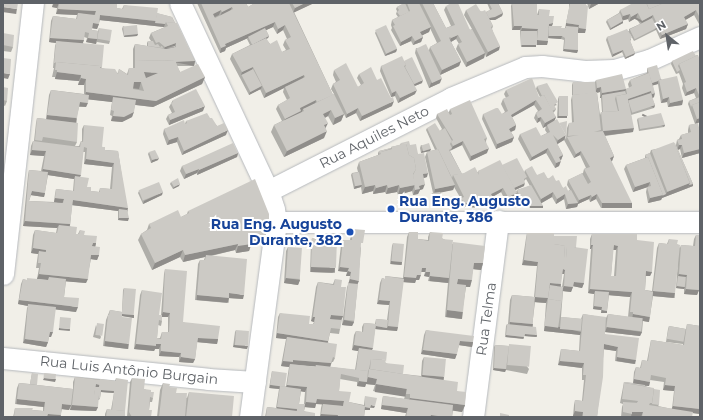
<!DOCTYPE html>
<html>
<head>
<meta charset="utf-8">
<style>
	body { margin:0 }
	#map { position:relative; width:703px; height:420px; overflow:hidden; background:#f1efe8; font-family:Montserrat,sans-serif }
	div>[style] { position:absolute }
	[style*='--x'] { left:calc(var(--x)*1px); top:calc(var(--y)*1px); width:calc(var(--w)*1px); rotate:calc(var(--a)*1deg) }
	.roads { filter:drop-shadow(0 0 1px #b5b8bc) drop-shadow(0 0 1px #b5b8bc) }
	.minor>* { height:21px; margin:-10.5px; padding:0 10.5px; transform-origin:10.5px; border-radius:10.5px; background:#fff }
	.wall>* { inset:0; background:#afaea9 }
	.shaded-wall>* { inset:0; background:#8f8d8a; transform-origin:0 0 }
	.building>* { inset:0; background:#cccac5; transform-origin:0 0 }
	.dots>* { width:11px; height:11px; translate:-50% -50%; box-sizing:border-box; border:2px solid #fff; border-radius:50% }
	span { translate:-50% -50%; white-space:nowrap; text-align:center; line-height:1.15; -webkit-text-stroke:4px #fff; paint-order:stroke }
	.street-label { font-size:14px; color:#5f6368 }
	.transit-label { font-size:14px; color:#164399; font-weight:700 }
	.left { translate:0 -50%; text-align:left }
	.right { translate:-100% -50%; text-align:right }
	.frame { position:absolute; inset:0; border:4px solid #5f6368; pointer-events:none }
	.north { position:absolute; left:647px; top:16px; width:40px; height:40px; -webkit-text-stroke:3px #fff; paint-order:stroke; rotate:330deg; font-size:11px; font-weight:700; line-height:16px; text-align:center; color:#5f6368 }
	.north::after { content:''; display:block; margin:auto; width:14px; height:18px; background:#5f6368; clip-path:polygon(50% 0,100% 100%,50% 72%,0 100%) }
</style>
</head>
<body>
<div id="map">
	<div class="roads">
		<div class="minor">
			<div style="--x:180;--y:3;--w:208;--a:64.9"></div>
			<div style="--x:276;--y:222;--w:424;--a:0"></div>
			<div style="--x:3;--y:274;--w:273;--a:-83.7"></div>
			<div style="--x:3;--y:358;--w:206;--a:5.8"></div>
			<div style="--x:208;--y:379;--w:47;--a:3.7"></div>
			<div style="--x:250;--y:417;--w:197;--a:-82.4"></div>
			<div style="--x:276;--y:222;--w:13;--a:-99"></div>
			<div style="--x:274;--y:209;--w:19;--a:-108"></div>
			<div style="--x:268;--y:191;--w:205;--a:-26.9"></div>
			<div style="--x:451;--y:98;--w:80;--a:-22.7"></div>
			<div style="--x:525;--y:67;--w:17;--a:-3"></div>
			<div style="--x:542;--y:66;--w:43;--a:6.6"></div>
			<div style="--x:585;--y:71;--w:29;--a:-2"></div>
			<div style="--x:614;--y:70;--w:36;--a:-16"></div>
			<div style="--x:649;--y:60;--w:56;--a:-24.3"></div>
			<div style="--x:473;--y:417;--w:198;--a:-82.7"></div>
		</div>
	</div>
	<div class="wall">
		<div style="clip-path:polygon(evenodd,53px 3px,117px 3px,117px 8px,122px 9px,124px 5px,172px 17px,195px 61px,194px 66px,177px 66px,180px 72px,205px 77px,202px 84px,153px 107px,135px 105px,132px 117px,122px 122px,111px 121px,112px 116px,110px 115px,112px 102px,88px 99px,86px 107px,79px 107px,75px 123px,77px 142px,75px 146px,79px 146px,81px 141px,82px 141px,82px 129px,84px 125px,105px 150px,118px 151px,127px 210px,128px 221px,118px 220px,118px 211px,72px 205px,70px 226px,76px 234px,78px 234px,80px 230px,84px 235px,96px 243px,95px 247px,99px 255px,97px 260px,91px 259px,86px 283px,66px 281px,64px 297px,76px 312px,55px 309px,51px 337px,49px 337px,48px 342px,46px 347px,23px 343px,27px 308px,28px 306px,18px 304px,21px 284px,23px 279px,26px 280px,48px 280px,37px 279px,39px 268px,36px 268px,38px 254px,31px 253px,33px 235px,35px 230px,56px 233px,57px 228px,23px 226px,28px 175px,29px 170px,41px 171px,44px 156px,30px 155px,31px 146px,33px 141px,34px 141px,36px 123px,37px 118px,46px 119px,49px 95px,51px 90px,84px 94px,84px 85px,78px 85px,79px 81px,55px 79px,55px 77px,52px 77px,54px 68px,53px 68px,55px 46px,56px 43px,49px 42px,51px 21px,53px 16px,76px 19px,77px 15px,56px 14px,57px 8px,52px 7px,53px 3px,100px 20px,164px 27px,165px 27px,151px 33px,149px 38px,151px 41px,148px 41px,147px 43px,147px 46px,135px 44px,133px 49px,133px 68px,129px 68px,127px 74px,119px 69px,118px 73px,102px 68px,83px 43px,84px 37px,87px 38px,86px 42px,96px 44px,97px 41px,97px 42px,109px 44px,110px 41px,99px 28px,98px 31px,92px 30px,92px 28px,97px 29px,100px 20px,53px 3px,83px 152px,85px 152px,84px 164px,112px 167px,110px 189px,100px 188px,99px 192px,91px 191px,87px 187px,80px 177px,83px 152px,53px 3px,48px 175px,74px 179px,73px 191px,56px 189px,55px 194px,54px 202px,29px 201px,31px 195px,44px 197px,48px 175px)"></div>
		<div style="clip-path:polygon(evenodd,197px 3px,246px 3px,248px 7px,255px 3px,313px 3px,312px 4px,294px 12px,333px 95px,334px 94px,331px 89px,333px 84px,336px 82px,333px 75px,334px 70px,358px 87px,361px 85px,357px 78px,359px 74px,377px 80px,392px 106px,360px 121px,356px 113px,346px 118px,344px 114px,341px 121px,333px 125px,328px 116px,325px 118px,325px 129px,324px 138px,284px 157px,271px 132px,274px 125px,282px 121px,276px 109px,278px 105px,287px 100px,283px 92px,284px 88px,264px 98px,260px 89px,249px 95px,230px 59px,232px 54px,250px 45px,247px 39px,248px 38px,226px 48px,225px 51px,220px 53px,197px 3px,273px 27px,277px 34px,283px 30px,287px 39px,285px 40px,283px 45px,286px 50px,282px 52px,270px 44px,266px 39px,268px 38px,269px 36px,266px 30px,273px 27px)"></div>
		<div style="clip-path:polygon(403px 3px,433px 3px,446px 28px,451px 26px,444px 10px,446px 6px,470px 30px,472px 29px,464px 15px,466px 10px,486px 12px,490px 10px,487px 3px,498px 3px,503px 13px,502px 16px,495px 20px,490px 20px,493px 26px,492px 29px,499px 50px,486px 57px,485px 54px,484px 58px,466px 67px,456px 49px,458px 44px,459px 44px,456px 39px,451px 42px,461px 61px,459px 66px,440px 75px,440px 83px,429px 88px,415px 53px,416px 48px,429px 50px,430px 47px,437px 43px,430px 28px,429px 32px,422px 35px,423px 37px,421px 42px,413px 45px,411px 41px,400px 46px,391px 30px,392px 28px,391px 25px,392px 20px,398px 17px,396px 14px,397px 11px,396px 9px,397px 7px,403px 4px)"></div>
		<div style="clip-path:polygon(512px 3px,537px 3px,537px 15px,539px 9px,549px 16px,553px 23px,552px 26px,561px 28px,565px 28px,569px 9px,569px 3px,586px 3px,585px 33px,578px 33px,578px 50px,577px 53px,563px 51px,564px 40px,561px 39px,548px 38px,547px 45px,536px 45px,536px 47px,521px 47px,520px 30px,512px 30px,511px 6px)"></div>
		<div style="clip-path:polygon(587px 3px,600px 3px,589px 9px)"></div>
		<div style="clip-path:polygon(700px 3px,700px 23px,699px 24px,694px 15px,685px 20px,688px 24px,686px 29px,660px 39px,656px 30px,634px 41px,630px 34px,631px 40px,630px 41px,635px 53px,634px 55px,625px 59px,622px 52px,612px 57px,606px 40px,607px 37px,629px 31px,629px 29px,640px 24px,636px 18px,629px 22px,628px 19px,623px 20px,623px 23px,610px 30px,606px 22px,607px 20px,619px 13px,620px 10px,647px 4px)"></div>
		<div style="clip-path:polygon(123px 26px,138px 34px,137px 36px,124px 37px,122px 29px)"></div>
		<div style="clip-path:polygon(376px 31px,397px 49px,396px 52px,385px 56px,375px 33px)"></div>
		<div style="clip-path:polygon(3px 33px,13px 47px,11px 52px,3px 51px,3px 55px)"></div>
		<div style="clip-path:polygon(698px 55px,700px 122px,696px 124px,700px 132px,700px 153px,682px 158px,680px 149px,678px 150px,693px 184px,693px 186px,662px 198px,661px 200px,648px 203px,646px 192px,647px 187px,633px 192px,624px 169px,626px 165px,645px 158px,645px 155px,650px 153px,651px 150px,676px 145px,677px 140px,679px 139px,681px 135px,688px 133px,688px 130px,689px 125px,695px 124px,688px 104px,689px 101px,696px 98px,694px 93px,685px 96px,682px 88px,683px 84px,679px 73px,676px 74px,671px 64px,672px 61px)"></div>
		<div style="clip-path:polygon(404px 61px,422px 83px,415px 86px,415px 94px,398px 103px,395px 96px,391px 97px,380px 71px,381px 66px)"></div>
		<div style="clip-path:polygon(evenodd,647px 68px,661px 79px,683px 100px,682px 105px,668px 107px,667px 102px,661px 103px,658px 84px,653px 85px,654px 97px,652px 98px,655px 105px,654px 108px,631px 115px,633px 132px,605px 136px,614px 156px,612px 161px,611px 161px,630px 208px,601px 208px,596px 199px,590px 202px,589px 199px,578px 204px,577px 207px,566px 209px,564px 199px,556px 204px,552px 197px,541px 203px,543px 206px,542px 208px,530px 208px,528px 205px,521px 204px,516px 193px,515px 198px,506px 202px,501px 192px,492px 197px,496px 203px,494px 208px,462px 207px,460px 203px,461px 199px,454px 187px,453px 190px,440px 192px,442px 207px,433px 207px,431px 196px,432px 193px,433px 193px,425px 157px,427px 152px,429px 151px,421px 153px,420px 148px,421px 145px,431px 149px,430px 151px,435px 150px,426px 130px,427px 128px,440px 131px,442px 129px,436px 118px,437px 114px,449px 112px,450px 109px,487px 138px,486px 141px,487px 153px,470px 161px,462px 145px,450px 151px,462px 174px,478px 172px,478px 171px,502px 165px,524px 173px,525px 170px,537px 175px,556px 181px,563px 188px,568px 191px,570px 190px,567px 185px,568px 180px,583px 173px,584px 169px,586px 168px,580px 155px,574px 158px,564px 140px,557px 144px,563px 155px,561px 160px,560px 160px,559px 166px,555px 168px,546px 153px,530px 161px,518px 139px,520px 134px,541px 136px,547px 133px,545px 130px,546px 126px,543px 128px,540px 121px,537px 123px,534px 118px,536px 113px,538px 111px,534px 105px,512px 117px,516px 125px,515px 130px,511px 132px,514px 137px,512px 142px,496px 149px,482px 119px,483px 114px,502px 114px,505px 112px,501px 104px,503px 99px,506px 98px,504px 94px,506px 90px,539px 97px,540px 97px,536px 89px,537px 86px,557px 105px,554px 106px,556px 109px,555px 111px,553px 113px,556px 117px,554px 121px,566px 139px,567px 128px,569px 123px,572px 123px,571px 100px,572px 96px,572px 85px,573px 82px,595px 82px,596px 80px,626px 89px,625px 91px,626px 89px,629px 88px,628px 84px,630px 80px,647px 73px,647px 68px,600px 92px,600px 98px,601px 98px,602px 112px,601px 112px,600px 115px,597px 93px,600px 92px,647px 68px,526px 179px,530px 186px,517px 190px,516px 192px,515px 190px,524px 186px,524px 181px,526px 179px)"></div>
		<div style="clip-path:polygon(3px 87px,7px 101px,5px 106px,3px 105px)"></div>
		<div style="clip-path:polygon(559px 96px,567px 116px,567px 118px,557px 118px,558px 99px)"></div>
		<div style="clip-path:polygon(173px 100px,203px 111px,169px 125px,166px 119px,168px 115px,172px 113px,169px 107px)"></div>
		<div style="clip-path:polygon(210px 118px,217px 126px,226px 135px,182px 155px,177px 142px,167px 145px,163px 134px,164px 129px,185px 124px,186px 121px)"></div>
		<div style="clip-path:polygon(638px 118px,665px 125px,664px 127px,639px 131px,637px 120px)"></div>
		<div style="clip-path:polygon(401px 143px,410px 145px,418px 154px,427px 177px,423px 178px,423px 189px,420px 190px,418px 194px,413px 195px,412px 191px,398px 195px,397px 192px,386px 194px,385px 192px,373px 194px,373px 191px,362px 194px,361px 187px,354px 189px,351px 175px,352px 173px,358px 172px,357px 168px,359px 162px,378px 155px,378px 153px,379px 151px,391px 148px,391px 147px,400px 145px)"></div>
		<div style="clip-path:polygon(149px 152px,158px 160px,151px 163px,148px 154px)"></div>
		<div style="clip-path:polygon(238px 153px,237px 157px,197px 175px,197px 173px,184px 179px,180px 171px,182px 166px)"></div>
		<div style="clip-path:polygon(171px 182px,179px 186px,173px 189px,170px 184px)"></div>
		<div style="clip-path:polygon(139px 191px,162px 195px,143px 204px,138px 193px)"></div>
		<div style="clip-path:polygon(188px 211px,267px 230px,266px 230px,266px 236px,263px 243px,251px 245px,249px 251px,236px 253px,235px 250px,211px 256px,243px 299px,229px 298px,227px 303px,195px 300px,198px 264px,200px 260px,204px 260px,205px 257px,183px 262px,180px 257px,152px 270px,138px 240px,141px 234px,147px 230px,149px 224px,181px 217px,187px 214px)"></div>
		<div style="clip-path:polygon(352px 229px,361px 248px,354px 322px,352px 326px,342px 325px,347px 287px,349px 283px,350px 276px,346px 276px,347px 272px,338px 271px,341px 245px,343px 240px,350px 240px,351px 234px)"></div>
		<div style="clip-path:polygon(evenodd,409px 232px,418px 239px,428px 240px,428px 237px,430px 232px,453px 244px,483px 263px,481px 270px,473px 269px,470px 287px,466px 287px,461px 319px,445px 317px,448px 283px,428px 281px,429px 277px,424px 276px,425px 272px,421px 272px,419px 280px,416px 280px,415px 283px,403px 282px,397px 331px,375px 329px,372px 350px,386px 363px,403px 374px,421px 376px,422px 361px,424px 357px,444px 377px,443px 380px,457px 391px,465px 405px,462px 412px,453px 410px,452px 417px,405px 417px,406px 413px,381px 409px,382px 401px,383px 396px,404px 399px,405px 396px,373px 391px,375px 385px,366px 384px,365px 387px,357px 386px,357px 382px,340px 379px,339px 391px,349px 402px,364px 405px,365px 396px,374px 408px,370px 408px,370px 410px,365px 410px,364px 417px,320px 417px,321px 408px,322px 404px,316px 404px,315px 408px,305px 407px,304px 411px,315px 417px,265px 417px,267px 407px,276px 408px,279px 389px,269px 388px,272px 371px,286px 387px,289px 367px,281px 366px,286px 339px,276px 338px,278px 317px,280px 313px,309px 324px,313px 324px,314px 322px,311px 321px,316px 287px,318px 282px,333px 284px,335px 279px,341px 287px,343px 316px,341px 320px,340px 329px,339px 334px,330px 333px,328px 342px,335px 358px,333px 362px,332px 362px,330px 367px,355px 370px,358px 351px,352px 350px,354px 335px,356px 331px,362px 332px,362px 327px,364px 323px,375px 324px,376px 319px,387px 320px,389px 305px,377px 304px,380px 283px,382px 278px,385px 279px,385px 276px,403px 278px,407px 237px,409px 232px,294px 365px,315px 366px,315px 367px,294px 365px,409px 232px,301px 391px,305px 392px,304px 404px,299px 404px,301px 391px)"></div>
		<div style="clip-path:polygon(evenodd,527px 233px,554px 236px,576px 247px,584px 283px,582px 288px,573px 286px,571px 292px,563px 291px,561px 317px,581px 319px,583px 314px,606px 318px,608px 314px,628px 317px,630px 297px,609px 295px,607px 311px,607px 313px,601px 313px,601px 310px,593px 309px,594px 294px,588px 293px,591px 249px,590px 249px,590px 239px,592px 234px,637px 240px,652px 272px,650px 276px,646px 276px,645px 290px,652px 291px,657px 248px,659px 243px,667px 244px,669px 239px,677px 244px,680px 248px,681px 245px,693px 246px,694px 239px,696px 235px,699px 290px,697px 295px,684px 294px,684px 289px,676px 288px,678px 261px,673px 298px,653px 296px,649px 322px,643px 321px,642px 332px,640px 336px,605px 332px,605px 334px,636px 360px,634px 364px,615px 361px,616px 351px,604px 349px,597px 417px,582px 417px,582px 416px,573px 416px,574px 405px,575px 400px,582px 401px,584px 380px,582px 380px,582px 368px,558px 365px,560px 354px,561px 349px,579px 351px,580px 333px,580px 335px,544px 331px,546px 303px,535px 302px,532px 327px,536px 337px,524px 336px,523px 339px,505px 337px,506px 326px,507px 324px,508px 324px,510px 300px,512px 295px,534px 297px,537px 266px,522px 265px,526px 238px,527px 233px,613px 250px,616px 250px,614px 276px,611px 276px,613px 250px,527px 233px,562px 274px,564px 274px,562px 287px,560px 286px,562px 274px)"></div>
		<div style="clip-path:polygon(312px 238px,333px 273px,310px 272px,311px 243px)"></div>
		<div style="clip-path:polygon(393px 243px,402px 262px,401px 265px,390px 264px,392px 246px)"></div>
		<div style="clip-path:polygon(288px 247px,300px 280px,298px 285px,284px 283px,286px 251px)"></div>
		<div style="clip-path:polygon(evenodd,165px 269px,183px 322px,218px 339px,217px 344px,197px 342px,195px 359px,193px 363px,179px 362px,179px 357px,159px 356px,159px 349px,155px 349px,154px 351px,134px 349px,140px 295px,142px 290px,159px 315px,161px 315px,164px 274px,165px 269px,162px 317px,168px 317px,168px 332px,162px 332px,160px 338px,157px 338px,158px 325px,161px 326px,162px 321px,162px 317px)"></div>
		<div style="clip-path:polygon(124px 288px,134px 318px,122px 316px,128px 349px,103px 346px,106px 320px,110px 310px,122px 312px,123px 290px)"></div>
		<div style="clip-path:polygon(evenodd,687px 324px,700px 326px,700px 414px,692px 413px,692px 417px,621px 417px,622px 407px,623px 404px,620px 403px,624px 382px,633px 383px,634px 372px,636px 367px,640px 368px,642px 360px,647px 361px,650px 345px,651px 340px,683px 345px,683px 344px,666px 342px,668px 329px,669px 326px,686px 329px,687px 324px,650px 380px,664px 382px,663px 390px,674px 391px,672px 409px,658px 406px,659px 405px,654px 389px,645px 386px,649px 386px,650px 380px)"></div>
		<div style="clip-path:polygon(96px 325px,101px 337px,100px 339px,93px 337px)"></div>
		<div style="clip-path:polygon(236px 330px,247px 349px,233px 347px,235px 332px)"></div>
		<div style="clip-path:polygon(426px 330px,473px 342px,472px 347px,459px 345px,455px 359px,421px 354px,424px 335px)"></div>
		<div style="clip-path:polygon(509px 344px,529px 369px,527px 374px,506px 370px,505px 372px,493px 370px,494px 347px,495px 345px,509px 346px)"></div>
		<div style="clip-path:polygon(32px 373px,37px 385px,73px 389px,73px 382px,75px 377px,115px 381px,116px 378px,125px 411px,125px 417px,105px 417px,105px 414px,107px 409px,111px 410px,114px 393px,101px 392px,100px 398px,99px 400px,98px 400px,98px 407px,96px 411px,70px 410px,72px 394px,71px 405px,69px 410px,62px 409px,60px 417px,13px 417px,14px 413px,15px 408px,43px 411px,43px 407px,15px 404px,17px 388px,19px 383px,30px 384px)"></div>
		<div style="clip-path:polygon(132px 378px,144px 389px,151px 392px,153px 398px,152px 402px,150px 402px,149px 410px,151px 417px,127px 417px,130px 382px)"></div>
		<div style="clip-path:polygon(163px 383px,169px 387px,176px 393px,187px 398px,189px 392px,232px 417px,157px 417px,160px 390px)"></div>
	</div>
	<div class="shaded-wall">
		<div style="clip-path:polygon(54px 3px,59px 3px,57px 8px,52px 7px)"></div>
		<div style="clip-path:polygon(305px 3px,313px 3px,312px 4px,293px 13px,295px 8px)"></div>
		<div style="clip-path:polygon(593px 3px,600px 3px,589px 9px,591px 4px)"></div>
		<div style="left:3px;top:7px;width:14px;height:5px;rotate:8deg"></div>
		<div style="clip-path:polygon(232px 7px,230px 12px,220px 16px,222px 12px)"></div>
		<div style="clip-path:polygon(58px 9px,96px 11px,94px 16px,78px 13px,77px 15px,56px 14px)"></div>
		<div style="clip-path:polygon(221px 10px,219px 15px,211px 19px,213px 14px)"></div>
		<div style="clip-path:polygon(696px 10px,694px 15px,682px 22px,684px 17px)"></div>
		<div style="clip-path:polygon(503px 13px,502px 16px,495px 20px,488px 20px,489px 18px)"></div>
		<div style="clip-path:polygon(638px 13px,636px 18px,629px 22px,631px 17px)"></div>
		<div style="clip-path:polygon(630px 14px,628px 19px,621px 21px,623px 16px)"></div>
		<div style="clip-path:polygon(100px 15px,156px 21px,165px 24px,164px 27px,99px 20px)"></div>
		<div style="clip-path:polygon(653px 15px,651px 20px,641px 25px,642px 21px)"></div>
		<div style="clip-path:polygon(623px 21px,623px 23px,610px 30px,611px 28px)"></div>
		<div style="clip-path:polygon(275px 22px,273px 27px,249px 38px,248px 37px,248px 38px,226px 48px,225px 51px,220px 53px,221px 48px,225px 44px)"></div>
		<div style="clip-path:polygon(93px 23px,99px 24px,97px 29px,91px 28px)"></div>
		<div style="clip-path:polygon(553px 23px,551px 28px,548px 28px,549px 24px)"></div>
		<div style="clip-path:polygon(566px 23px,579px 25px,577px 29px,566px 26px)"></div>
		<div style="clip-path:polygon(688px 24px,686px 29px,660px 39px,662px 35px)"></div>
		<div style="clip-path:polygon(285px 25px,283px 30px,277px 34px,278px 29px)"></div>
		<div style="clip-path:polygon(514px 26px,522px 26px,520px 30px,512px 30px)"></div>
		<div style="clip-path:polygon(431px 27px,429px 32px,419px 37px,420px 32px)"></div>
		<div style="clip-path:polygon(522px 28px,538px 29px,536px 33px,521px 31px)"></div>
		<div style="clip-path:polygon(579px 28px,586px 29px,585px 33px,577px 33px)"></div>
		<div style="left:657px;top:28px;width:2px;height:25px;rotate:117deg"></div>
		<div style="clip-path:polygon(138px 34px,137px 36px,124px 37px,125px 35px)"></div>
		<div style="clip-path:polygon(458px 35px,456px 39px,449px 43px,451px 38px)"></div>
		<div style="clip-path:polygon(269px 36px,268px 38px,251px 46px,252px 44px)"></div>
		<div style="clip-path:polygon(412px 36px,411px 41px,400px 46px,401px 42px)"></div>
		<div style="clip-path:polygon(548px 36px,562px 36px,561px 39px,547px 38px)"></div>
		<div style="clip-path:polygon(423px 37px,421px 42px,413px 45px,415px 41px)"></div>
		<div style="clip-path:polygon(50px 38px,84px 40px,82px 45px,56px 41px,56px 43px,49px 42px)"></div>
		<div style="clip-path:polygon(88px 38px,97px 39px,96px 44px,86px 42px)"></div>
		<div style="clip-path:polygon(537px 40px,548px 41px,547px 45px,536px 45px)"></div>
		<div style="clip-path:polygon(176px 43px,174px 48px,163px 51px,165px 47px)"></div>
		<div style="left:522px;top:45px;width:14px;height:2px"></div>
		<div style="clip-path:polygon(500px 46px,499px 50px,486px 57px,488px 52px)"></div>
		<div style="clip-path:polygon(397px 49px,396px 52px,385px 56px,386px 54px)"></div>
		<div style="clip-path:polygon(564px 49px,578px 50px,577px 53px,563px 51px)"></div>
		<div style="clip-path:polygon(623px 50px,622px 52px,612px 57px,613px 54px)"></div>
		<div style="clip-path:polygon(485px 53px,484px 58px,466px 67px,467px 62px)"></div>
		<div style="clip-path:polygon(635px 53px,634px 55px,625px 59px,626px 57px)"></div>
		<div style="left:195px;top:61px;width:5px;height:60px;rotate:101deg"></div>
		<div style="clip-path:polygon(461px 61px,459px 66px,440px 75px,442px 70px)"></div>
		<div style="clip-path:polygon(253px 67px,252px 71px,241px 75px,242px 72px)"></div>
		<div style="clip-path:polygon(57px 72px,81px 75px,79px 81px,55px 79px)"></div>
		<div style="clip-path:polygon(144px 72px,158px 73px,155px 80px,142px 79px)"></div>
		<div style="clip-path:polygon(3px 73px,10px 74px,8px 79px,3px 78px)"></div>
		<div style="clip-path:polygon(304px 75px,303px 80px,285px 87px,284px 88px,264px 98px,266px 93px)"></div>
		<div style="clip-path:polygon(205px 77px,202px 84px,153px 107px,112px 102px,113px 97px,112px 102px,84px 99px,86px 92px,156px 101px)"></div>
		<div style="clip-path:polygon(81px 78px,86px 79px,84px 85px,78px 85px)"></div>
		<div style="clip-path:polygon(442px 78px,440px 83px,429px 88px,431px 83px)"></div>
		<div style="clip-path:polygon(423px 80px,422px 83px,412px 87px,413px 85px)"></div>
		<div style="clip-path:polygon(658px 81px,658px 84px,651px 86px,652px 83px)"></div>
		<div style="clip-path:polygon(134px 82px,141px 82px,139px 89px,131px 88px)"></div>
		<div style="clip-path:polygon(262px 86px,261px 89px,249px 95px,250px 92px)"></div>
		<div style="clip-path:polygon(601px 87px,600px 92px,595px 93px,597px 88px)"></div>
		<div style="clip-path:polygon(696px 88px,694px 93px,685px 96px,687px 92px)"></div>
		<div style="clip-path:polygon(626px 89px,624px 94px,602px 95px,601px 98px,600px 98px,602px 93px)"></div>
		<div style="clip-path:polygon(417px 90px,415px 94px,398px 103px,400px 98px)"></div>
		<div style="clip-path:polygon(396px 91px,395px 96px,391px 97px,392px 93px)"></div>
		<div style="clip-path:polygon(651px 91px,650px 96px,628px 104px,628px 99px)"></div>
		<div style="clip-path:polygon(655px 93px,654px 97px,651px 99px,652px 94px)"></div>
		<div style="clip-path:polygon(669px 97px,667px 102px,661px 103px,663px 99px)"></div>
		<div style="clip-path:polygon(316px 100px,315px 105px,303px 109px,300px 116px,283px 124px,285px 119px,300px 108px)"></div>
		<div style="clip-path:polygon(536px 100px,534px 105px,509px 119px,511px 115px)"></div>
		<div style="clip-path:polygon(683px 100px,682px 105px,668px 107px,670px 103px)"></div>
		<div style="clip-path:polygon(394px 101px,392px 106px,360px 121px,362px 116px)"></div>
		<div style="clip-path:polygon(80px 102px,88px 103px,86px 107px,78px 106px)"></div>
		<div style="left:655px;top:105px;width:3px;height:26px;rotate:108deg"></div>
		<div style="clip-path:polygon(205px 106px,203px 111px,169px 125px,170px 120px)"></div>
		<div style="clip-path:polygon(358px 108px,356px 113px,346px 118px,347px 114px)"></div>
		<div style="clip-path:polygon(331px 110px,328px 116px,320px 120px,323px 114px)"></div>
		<div style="clip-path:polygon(134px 112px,132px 117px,122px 122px,111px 121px,113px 116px)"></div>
		<div style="clip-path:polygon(344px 114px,341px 121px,333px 125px,335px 118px)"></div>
		<div style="left:47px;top:115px;width:30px;height:5px;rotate:6deg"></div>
		<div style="left:558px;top:116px;width:9px;height:2px"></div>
		<div style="clip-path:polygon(541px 117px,540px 121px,537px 123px,538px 118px)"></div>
		<div style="clip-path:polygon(556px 117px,554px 122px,543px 128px,545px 123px)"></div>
		<div style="clip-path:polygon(700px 118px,700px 122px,695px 124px,697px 119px)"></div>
		<div style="clip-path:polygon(328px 123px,325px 129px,324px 125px)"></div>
		<div style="clip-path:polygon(516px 125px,515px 130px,508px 133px,509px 129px)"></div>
		<div style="left:665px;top:125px;width:2px;height:25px;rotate:117deg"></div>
		<div style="clip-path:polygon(634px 128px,633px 132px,601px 136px,603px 131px)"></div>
		<div style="clip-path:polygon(228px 130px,226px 135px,182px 155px,184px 151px)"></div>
		<div style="clip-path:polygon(327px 131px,324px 138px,284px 157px,287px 151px)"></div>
		<div style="clip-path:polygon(566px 135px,564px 140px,556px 145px,558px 140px)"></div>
		<div style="clip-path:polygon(178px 137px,177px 142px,167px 145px,169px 140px)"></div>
		<div style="clip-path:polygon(514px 137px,512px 142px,496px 149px,497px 144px)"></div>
		<div style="clip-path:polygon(463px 141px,462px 145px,451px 150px,453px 146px)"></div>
		<div style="clip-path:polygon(679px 145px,682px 145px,680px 149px,677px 150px)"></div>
		<div style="clip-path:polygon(489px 148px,487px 153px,470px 161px,471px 156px)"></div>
		<div style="clip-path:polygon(548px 148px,546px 153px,530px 161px,532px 157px)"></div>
		<div style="clip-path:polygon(431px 149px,430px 151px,421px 153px,422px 151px)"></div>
		<div style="clip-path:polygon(700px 149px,700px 153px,682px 158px,684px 153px)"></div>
		<div style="clip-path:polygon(32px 150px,46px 151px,44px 156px,30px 155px)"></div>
		<div style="clip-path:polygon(581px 151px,580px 155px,574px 158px,576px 154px)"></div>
		<div style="clip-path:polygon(238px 153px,237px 157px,197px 175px,199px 170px)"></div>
		<div style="clip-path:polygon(563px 155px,561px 160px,557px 162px,559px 157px)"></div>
		<div style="clip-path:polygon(614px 156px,612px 161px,608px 163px,610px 158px)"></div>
		<div style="clip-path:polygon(159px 158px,158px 160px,151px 163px,152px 160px)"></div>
		<div style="clip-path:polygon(86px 159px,114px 163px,112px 167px,84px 164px)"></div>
		<div style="clip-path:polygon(561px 161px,559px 166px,555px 168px,556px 163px)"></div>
		<div style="clip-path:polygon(43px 169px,81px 175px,79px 179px,75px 176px,74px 179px,41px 174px)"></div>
		<div style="clip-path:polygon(199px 169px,197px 173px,184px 179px,186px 174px)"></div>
		<div style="clip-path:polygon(428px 173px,427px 177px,421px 179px,423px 174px)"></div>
		<div style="clip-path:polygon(650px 182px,648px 187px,633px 192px,635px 187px)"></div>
		<div style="clip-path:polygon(525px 183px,524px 186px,513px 191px,514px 188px)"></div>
		<div style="clip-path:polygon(690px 183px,688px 188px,662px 198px,661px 200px,648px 203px,650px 198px,666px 194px,667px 192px)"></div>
		<div style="clip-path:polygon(180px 184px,179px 186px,173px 189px,174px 187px)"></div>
		<div style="clip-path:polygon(425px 184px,423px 189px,420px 190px,418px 194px,413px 195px,415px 190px,419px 186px)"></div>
		<div style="clip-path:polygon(693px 184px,693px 186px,688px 188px,689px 185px)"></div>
		<div style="clip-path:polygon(362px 185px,361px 187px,354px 189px,355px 186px)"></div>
		<div style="clip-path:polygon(375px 185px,373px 191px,362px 194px,365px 187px)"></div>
		<div style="clip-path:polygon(387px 185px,385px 192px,373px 194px,376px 188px)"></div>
		<div style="clip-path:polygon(399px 185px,397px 192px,386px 194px,388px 188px)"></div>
		<div style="clip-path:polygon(415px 185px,412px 191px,398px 195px,400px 188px)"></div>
		<div style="clip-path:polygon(455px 185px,453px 190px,434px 194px,435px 189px)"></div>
		<div style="clip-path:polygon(503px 188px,501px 192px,489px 199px,491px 194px)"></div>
		<div style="clip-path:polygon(32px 191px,45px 193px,44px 197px,30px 195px)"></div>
		<div style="clip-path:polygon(163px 192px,162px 195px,143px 204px,144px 201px)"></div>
		<div style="clip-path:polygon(553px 192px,552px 197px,540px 204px,541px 199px)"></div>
		<div style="clip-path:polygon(517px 193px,515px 198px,506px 202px,508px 197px)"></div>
		<div style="clip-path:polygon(565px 194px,564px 199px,556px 204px,557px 199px)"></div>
		<div style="clip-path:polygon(597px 194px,596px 199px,590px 202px,592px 197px)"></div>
		<div style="clip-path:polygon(591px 195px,589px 199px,578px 204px,577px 207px,566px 209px,568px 204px,578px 203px,579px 200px)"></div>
		<div style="clip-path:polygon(55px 198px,64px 199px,62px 204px,54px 202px)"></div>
		<div style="clip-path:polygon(73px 200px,128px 208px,127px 213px,119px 209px,118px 211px,71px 205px)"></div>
		<div style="clip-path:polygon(522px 202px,529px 202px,528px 205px,521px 204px)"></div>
		<div style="clip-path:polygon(464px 203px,496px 203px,494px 208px,462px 207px)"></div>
		<div style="left:602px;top:203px;width:30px;height:5px"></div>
		<div style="clip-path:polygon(434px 205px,443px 205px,442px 207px,433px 207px)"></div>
		<div style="left:530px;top:206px;width:13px;height:2px"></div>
		<div style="clip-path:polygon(119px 218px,129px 218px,128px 221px,118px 220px)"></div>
		<div style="clip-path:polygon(25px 221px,70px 224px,69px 229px,59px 225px,57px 228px,23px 226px)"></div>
		<div style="clip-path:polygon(269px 223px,267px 230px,263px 231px,266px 224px)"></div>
		<div style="clip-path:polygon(266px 236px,263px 243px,251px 245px,249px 251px,236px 253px,238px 246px,250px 239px)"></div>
		<div style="clip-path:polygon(93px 243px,96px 243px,95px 248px,91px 248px)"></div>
		<div style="clip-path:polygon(238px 244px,235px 250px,183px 262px,185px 255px)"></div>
		<div style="clip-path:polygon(591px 245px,593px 245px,591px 249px,590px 249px)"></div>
		<div style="clip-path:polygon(614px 245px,618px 246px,616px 250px,612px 250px)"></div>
		<div style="clip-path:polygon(33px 248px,46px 250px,45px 255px,39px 251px,38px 254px,31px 253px)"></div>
		<div style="clip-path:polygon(183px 250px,180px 257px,152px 270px,155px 263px)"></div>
		<div style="clip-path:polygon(91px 255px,99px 255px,97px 260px,90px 259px)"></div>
		<div style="clip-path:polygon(524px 260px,538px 262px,537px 266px,522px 265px)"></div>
		<div style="left:391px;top:261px;width:11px;height:3px;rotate:5deg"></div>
		<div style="clip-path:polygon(474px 263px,483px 263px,481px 270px,472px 269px)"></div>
		<div style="left:311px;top:267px;width:24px;height:5px;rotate:2deg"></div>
		<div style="clip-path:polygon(340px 267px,349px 268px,347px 272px,338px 271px)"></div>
		<div style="clip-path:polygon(422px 268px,426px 268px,425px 272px,420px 272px)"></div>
		<div style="clip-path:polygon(563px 269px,565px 270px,564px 274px,561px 274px)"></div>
		<div style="clip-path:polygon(348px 271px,351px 272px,350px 276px,346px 276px)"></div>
		<div style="clip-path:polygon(646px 271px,652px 272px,650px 276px,645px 276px)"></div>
		<div style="clip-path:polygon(426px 272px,430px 272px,429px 277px,424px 276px)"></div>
		<div style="clip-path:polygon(39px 274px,88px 279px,86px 283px,48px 280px,49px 277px,48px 280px,37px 279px)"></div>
		<div style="clip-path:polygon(679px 274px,687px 275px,685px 280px,678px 276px,677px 279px)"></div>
		<div style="clip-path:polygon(417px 275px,421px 275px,419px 280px,416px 280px,415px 283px,402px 282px,404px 277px)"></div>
		<div style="left:430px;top:276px;width:19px;height:5px;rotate:6deg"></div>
		<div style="clip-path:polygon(286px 278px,300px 280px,298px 285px,284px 283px)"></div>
		<div style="clip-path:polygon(350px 279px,359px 281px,357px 285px,348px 284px)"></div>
		<div style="clip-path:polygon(458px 279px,472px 280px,470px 287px,456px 286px)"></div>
		<div style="clip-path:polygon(574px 282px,584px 283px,582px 288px,572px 286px)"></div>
		<div style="left:550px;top:283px;width:11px;height:5px;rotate:5deg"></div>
		<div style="clip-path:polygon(564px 286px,573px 287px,571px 292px,562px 291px)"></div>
		<div style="clip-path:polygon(677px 286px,685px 287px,684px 289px,676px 288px)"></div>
		<div style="clip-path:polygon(590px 289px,632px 292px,630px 297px,595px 294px,595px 291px,594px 294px,588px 293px)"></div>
		<div style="clip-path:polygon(686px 289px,699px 290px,697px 295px,684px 294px)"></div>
		<div style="left:653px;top:291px;width:22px;height:5px;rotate:5deg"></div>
		<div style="clip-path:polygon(229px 293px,244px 295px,243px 299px,228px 298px)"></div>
		<div style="left:197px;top:295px;width:32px;height:5px;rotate:5deg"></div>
		<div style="clip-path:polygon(535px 297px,548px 298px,546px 303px,533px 302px)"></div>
		<div style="clip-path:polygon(19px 300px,78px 307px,76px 312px,28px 306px,28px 304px,28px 306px,18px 304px)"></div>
		<div style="clip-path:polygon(379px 300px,390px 301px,389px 305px,377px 304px)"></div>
		<div style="clip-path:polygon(594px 306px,602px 307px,601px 310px,593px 309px)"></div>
		<div style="left:447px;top:310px;width:16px;height:7px;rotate:7deg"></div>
		<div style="clip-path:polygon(602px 310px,607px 311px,607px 313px,601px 313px)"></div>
		<div style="clip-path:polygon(163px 312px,170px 313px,168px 317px,161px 317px)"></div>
		<div style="clip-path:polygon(122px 314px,134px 315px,134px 318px,122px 316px)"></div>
		<div style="left:633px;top:314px;width:17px;height:5px;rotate:10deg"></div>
		<div style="clip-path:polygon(331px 315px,343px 316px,341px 321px,329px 320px)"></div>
		<div style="clip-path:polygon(313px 317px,315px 317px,314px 322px,311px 321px)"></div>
		<div style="clip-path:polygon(344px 320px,354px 322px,352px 326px,342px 325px)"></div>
		<div style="left:510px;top:322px;width:23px;height:5px;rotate:5deg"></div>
		<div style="clip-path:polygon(376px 326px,387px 328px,388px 326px,398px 327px,397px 331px,375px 329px)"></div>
		<div style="clip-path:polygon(545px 326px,560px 327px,581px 332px,580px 335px,544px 331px)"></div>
		<div style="clip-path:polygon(607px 327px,642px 332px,640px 336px,605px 332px)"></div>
		<div style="left:59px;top:328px;width:11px;height:2px;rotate:5deg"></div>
		<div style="clip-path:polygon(50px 332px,53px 332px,51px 337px,48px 337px)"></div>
		<div style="clip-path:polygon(277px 333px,328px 341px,327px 345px,287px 337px,286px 339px,276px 338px)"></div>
		<div style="left:525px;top:334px;width:12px;height:2px;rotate:5deg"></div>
		<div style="left:506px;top:335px;width:18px;height:2px;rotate:6deg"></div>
		<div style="clip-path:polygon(198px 338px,218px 339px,217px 344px,196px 342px)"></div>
		<div style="clip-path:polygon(25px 339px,48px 342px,46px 347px,23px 343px)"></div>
		<div style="left:105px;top:341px;width:24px;height:5px;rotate:7deg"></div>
		<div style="clip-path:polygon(460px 341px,473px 342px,472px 347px,458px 345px)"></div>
		<div style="clip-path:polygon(136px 344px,161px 344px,159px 349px,155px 349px,154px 351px,134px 349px)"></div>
		<div style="clip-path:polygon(604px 344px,618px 347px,616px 351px,602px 349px)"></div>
		<div style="clip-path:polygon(234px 345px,248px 346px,247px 349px,233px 347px)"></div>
		<div style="clip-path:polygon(354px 345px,373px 348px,371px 352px,359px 348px,358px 351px,352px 350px)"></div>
		<div style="clip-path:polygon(423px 350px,457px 354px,455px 359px,421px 354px)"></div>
		<div style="clip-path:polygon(161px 351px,181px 353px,179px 357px,159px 356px)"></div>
		<div style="clip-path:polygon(181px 357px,195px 359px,193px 363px,179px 362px)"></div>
		<div style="left:617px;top:357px;width:19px;height:4px;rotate:9deg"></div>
		<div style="clip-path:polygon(293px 360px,331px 363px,330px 368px,290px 364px,289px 367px,281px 366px,283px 361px)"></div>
		<div style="clip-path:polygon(560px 361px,584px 363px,582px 368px,558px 365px)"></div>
		<div style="clip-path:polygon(494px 368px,506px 369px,505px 372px,493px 370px)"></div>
		<div style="left:422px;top:375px;width:22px;height:5px;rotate:5deg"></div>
		<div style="clip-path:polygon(368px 377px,377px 379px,375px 385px,366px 384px,365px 387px,357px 386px,359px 381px,366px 382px)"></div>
		<div style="clip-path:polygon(44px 378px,56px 379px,55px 382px,43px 380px)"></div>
		<div style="clip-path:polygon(634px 379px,650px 382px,649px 386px,633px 384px)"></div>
		<div style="clip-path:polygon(96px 384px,100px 385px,98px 389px,95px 389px)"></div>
		<div style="left:376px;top:384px;width:31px;height:8px;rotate:9deg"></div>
		<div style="left:270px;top:385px;width:10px;height:3px;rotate:6deg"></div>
		<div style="clip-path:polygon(287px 385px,307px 387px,305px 392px,285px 389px)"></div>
		<div style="clip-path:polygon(665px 385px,675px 386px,674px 391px,663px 390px)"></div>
		<div style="left:101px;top:390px;width:13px;height:2px;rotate:4deg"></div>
		<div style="clip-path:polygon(410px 398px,465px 405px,462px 412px,407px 404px)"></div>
		<div style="left:17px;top:399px;width:28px;height:5px;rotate:6deg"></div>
		<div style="clip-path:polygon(317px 399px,344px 401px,343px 406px,316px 404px,315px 408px,304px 407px,306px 402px)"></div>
		<div style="clip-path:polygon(62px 404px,71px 405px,69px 410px,61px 409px)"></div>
		<div style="clip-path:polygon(72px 405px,98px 407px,96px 411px,70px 410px)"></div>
		<div style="clip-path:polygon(371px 405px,375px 406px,374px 408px,370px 407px)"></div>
		<div style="clip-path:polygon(382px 405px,408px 408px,406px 413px,381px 409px)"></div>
		<div style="clip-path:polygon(673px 406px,700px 409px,700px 414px,671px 410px)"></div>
		<div style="left:277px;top:407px;width:20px;height:5px;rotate:6deg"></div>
		<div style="clip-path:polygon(364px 407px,370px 408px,370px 410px,363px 410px)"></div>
		<div style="clip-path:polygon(575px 411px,583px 412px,582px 416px,573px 416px)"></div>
		<div style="clip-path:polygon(632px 412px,643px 412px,641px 417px,631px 417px)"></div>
		<div style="clip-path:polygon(48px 414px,61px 415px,60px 417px,46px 417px)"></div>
		<div style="clip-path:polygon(321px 414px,338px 415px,337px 417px,320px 417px)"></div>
		<div style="clip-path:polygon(431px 415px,445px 417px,430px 417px)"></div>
	</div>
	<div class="building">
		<div style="clip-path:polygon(3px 3px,18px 3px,17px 9px,3px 7px)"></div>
		<div style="clip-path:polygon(57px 3px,117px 3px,117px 8px,123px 9px,124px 5px,158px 8px,156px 21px,100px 15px,99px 24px,93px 23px,92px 30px,98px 31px,97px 39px,88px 38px,89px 33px,85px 32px,84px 40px,50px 38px,53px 16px,77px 19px,78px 13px,95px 15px,96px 11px,58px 9px,59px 3px)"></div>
		<div style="clip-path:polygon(evenodd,201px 3px,246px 3px,248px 7px,255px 3px,289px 3px,333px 95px,317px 102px,316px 100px,300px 108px,301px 111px,285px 119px,278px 105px,290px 98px,285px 87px,305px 77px,304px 75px,266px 93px,253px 67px,242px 72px,232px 54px,266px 38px,270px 44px,277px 40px,282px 52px,290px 49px,285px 40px,291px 37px,285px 25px,278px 29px,275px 22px,225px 44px,226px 46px,221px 48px,201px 3px,232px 7px,233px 9px,215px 18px,213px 14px,221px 10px,222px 12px,232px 7px)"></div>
		<div style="clip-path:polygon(292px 3px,305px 3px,295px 8px)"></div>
		<div style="clip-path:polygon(404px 3px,405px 3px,409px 12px,400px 16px,397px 12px,399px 10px,397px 7px)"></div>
		<div style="clip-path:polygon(407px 3px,419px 3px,431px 27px,420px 32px,423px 37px,415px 41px,412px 36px,401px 42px,393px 26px,395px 25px,392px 20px,410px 11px)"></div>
		<div style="clip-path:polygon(422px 3px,433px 3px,446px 28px,455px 25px,446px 6px,451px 3px,458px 3px,470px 30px,472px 29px,485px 53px,467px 62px,458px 44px,462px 42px,458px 35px,451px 38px,450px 37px,449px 38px,461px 61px,442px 70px,430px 47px,441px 41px)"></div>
		<div style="clip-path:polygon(489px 3px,498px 3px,503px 13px,495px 17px,489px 18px,486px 12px,492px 9px)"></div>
		<div style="clip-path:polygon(512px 3px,537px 3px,537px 15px,539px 15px,539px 9px,550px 10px,549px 16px,554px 16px,553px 23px,549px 24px,548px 41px,537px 40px,538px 29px,522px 28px,522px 26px,514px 26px)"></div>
		<div style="clip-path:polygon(570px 3px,586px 3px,586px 5px,588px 6px,586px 29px,579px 28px,579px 25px,566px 23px)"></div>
		<div style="clip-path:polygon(633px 3px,646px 3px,649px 9px,664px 3px,700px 3px,700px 18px,696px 10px,684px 17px,688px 24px,662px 35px,653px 15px,642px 21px,638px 13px,631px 17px,630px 14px,623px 16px,620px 10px)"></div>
		<div style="clip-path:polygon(648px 3px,664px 3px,649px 9px,647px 4px)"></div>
		<div style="clip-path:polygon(476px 4px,481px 12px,485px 10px,493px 26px,491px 27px,500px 46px,488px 52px,466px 10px)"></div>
		<div style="clip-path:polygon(157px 13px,172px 17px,175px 23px,166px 22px,165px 24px,155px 23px)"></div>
		<div style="clip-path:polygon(620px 13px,623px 21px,611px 28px,607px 20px)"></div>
		<div style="left:652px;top:18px;width:11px;height:25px;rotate:63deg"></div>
		<div style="clip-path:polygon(166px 22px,177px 23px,195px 61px,175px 62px,175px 60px,135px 61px,135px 62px,135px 44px,166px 49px,176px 47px,176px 43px,165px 47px,159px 42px,156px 43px,151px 33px,168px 26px)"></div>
		<div style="left:137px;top:25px;width:9px;height:14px;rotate:84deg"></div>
		<div style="left:386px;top:25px;width:26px;height:12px;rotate:65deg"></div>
		<div style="clip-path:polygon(549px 26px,562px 26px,561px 28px,566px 28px,566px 26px,578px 27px,578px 50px,564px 49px,565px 38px,562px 36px,549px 36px)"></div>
		<div style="left:99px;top:28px;width:13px;height:11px;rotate:9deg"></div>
		<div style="left:265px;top:28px;width:9px;height:19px;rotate:63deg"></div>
		<div style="clip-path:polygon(627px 29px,632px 37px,630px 40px,635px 53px,626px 57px,623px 50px,613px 54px,607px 37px)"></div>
		<div style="left:521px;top:31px;width:16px;height:14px"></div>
		<div style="clip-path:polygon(3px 33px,14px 35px,13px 47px,3px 45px)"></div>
		<div style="clip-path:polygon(56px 41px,104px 45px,102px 67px,100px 67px,100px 66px,56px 62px,55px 63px,54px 63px)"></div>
		<div style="clip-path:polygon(148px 41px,153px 41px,155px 45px,158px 44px,160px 47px,162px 46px,163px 48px,148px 46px)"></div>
		<div style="left:426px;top:44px;width:38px;height:11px;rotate:65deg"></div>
		<div style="clip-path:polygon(175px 46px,175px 47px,167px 48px)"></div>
		<div style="clip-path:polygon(693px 51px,696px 56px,679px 64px,678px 66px,680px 70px,677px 72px,672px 61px)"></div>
		<div style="clip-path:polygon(698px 55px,700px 60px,700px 95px,699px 95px,696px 88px,687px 92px,684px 83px,686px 82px,679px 64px)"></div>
		<div style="clip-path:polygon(402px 56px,406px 65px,404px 66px,417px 90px,400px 98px,396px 91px,392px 93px,381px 66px)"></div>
		<div style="clip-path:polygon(412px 57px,423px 80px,414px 84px,405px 67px,406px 65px,404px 61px)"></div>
		<div style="clip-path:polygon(3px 58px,11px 59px,10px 74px,3px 73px)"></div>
		<div style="clip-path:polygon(evenodd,175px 60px,180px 72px,198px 64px,205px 77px,156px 101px,86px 92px,86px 79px,81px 78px,81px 75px,57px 72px,57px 70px,55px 70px,56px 62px,100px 66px,100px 68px,115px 69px,118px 74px,119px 69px,128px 75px,129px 68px,135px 68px,135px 61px,175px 60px,144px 72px,158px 73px,146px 78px,144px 72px,175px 60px,134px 82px,141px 82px,144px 91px,133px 89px,134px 82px)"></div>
		<div style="clip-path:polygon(346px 63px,358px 87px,364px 83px,359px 74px,371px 67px,377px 80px,381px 78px,391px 98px,393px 97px,394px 101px,362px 116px,358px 108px,347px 114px,333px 84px,340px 80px,334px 70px)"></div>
		<div style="clip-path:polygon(657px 65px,661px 79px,659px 80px,658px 81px,652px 83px,647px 68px)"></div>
		<div style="left:253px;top:69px;width:19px;height:13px;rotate:62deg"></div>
		<div style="clip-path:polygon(649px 73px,655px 93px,652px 94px,651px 91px,628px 99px,634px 128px,603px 131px,601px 112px,619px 111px,616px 96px,627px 94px,626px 89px,632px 86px,630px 80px)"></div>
		<div style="clip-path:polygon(622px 74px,626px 89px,602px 93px,601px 87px,597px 88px,596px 80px)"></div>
		<div style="clip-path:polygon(677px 76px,683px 100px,670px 103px,669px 97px,663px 99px,659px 80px)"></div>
		<div style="clip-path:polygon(532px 78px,539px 97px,544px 95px,556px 117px,545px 123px,541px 117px,538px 118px,536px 113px,542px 109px,536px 100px,511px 115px,516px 125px,509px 129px,514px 137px,497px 144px,483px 114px,496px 108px,498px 108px,502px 114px,508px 111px,503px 99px,509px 96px,506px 90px)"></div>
		<div style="clip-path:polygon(573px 82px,595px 82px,596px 93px,573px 95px)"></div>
		<div style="clip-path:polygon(547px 83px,558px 102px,554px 105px,556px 109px,552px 111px,544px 95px,542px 96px,537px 86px)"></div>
		<div style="clip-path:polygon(3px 87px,8px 88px,7px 101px,3px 100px)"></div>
		<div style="clip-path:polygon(196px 89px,205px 106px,170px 120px,168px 115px,175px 112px,171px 103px,173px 102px,173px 100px)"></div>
		<div style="clip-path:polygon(51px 90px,89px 95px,88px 103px,80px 102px,77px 118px,47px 115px)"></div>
		<div style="clip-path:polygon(625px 91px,626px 94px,616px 96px,615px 99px,618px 111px,603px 112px,602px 95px)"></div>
		<div style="clip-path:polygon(597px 92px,601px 130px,594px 132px,603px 131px,614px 156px,610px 158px,632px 203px,602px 203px,597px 194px,592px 197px,591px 195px,579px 200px,568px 180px,582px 173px,588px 184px,591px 182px,584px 169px,590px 167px,581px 151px,576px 154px,567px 137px,579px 135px,568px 136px,569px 123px,574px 122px,572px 95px)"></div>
		<div style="left:651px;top:93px;width:13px;height:24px;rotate:72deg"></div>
		<div style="clip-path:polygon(334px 94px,344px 114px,335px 118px,331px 110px,323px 114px,328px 123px,324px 125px,327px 131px,287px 151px,274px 125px,304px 111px,303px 109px)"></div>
		<div style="left:559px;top:96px;width:9px;height:20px"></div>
		<div style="clip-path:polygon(113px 97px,136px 100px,134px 112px,124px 117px,113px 116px,114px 111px,111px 110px)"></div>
		<div style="clip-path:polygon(700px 97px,700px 102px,692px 105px,691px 107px,689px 101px)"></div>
		<div style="clip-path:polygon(470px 100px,487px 138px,484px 139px,489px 148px,471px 156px,463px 141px,453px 146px,451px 142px,453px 140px,437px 114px,447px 109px,450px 115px,452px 114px,450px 109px)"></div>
		<div style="clip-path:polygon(700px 102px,700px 118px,697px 119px,692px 105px)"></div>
		<div style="clip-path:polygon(207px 113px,210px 118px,212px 118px,217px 126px,224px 123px,228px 130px,184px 151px,178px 137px,169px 140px,164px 129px,184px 120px,185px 124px,187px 123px,186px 121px)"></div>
		<div style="clip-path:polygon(661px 113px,665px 125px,640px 129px,638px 118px)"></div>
		<div style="clip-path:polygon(37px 118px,78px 123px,77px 142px,43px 137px,42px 141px,35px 140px)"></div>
		<div style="clip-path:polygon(557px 119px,566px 135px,558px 140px,553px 135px,563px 155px,559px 157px,561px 161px,556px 163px,548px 148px,532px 157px,520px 134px,536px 127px,541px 136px,550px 132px,547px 125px)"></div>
		<div style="clip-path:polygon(567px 121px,566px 139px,565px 137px,566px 135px,559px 123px)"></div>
		<div style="clip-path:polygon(435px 123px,440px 131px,445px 128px,452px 141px,451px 142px,450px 144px,452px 148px,449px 150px,462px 174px,453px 175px,452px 178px,438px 149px,437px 149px,427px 128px)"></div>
		<div style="clip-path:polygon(698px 123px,700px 132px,700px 149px,684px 153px,682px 145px,679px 145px,677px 140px,682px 139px,681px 135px,691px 132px,689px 125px)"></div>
		<div style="clip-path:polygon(84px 125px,104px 127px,102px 147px,105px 147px,105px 150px,118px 151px,128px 208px,73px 200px,70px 224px,25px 221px,29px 170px,48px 172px,45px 193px,32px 191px,29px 201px,63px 203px,64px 199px,55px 198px,56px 189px,74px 191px,75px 176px,89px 178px,87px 187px,91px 187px,91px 191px,100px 192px,100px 188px,112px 189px,114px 163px,86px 159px,87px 148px,84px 147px,81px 175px,43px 169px,46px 151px,32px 150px,33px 141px,80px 147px,81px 141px,83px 142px)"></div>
		<div style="clip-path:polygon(409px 141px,410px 145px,416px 144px,418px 154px,424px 153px,428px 173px,423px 174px,425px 184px,419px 186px,420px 189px,415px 190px,413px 175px,416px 169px,414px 158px,409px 155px,406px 143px,401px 145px,401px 143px)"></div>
		<div style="left:674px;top:142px;width:44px;height:24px;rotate:69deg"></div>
		<div style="clip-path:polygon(233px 143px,238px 153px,199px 170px,199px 169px,186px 174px,182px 166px)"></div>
		<div style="clip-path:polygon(406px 143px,409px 155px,414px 158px,416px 169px,413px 174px,415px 185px,400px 188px,399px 185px,388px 188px,387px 185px,376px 188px,375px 185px,365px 187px,359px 162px,381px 154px,381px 152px,392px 149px,391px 147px)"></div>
		<div style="left:429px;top:143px;width:6px;height:8px;rotate:72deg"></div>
		<div style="clip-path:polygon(674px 143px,675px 143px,693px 184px,689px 185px,690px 183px)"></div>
		<div style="clip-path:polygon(391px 148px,390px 149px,381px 152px,380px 155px,379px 151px)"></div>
		<div style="clip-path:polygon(438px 149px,455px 185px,435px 189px,427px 152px)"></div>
		<div style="clip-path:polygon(155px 150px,159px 158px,152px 160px,149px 152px)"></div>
		<div style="clip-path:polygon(650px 153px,666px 194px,662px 196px,663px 195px,648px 157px,646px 157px,645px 155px)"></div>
		<div style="clip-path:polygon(648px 157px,663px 195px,650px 198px,647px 187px,651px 186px,650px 182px,635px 187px,626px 165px)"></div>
		<div style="clip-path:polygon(517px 158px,527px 177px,524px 179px,525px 183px,514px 188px,502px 165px)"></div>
		<div style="clip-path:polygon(500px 160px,517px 193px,508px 197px,503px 188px,491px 194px,496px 203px,464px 203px,461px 198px,464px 197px,453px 175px,464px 173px,475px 167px,479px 175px,478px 171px)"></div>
		<div style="clip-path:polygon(532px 166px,537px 175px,544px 172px,548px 179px,553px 175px,556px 181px,559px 180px,563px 188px,566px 186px,568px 191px,571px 190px,578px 203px,568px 204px,565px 194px,557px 199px,553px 192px,541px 199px,525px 170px)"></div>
		<div style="left:359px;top:172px;width:13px;height:7px;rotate:77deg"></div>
		<div style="clip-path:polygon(178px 178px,180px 184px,174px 187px,171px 182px)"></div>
		<div style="clip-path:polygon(255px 179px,269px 214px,269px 223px,266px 224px,266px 236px,250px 239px,252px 244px,238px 246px,238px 244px,185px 255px,183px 250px,155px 263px,141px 234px,151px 228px,149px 224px,178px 210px,181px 217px,189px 213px,188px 211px)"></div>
		<div style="left:159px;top:182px;width:11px;height:22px;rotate:68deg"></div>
		<div style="clip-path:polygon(531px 185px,543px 206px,530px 206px,529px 202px,522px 202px,517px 190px)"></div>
		<div style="clip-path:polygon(440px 192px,443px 205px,434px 205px,432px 193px)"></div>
		<div style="clip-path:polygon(119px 209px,127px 210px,129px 218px,119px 218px)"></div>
		<div style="clip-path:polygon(59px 225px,77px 227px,76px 234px,79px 234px,80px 230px,85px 231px,84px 235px,97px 236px,96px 243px,93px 243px,92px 246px,100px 247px,99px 255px,91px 255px,88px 279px,39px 274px,41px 263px,38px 263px,39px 251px,46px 252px,46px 250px,33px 248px,35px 230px,57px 233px)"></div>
		<div style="clip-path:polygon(352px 229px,365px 230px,363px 243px,361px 243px,359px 281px,350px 279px,351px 272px,348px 271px,349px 268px,340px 267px,343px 240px,352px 240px)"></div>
		<div style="clip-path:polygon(409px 232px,418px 232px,418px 239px,429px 241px,430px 232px,443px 233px,442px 239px,453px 240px,449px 278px,430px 276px,430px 272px,426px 272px,426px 268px,422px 268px,421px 275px,417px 275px,416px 278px,404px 277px)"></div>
		<div style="clip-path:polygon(527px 233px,554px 233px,554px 244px,565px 246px,564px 258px,566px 258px,567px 246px,588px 249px,584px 283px,574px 282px,573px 287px,564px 286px,565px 270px,563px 269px,561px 284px,550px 283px,548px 298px,535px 297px,538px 262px,524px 260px)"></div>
		<div style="clip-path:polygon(evenodd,592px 234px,637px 234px,637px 240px,654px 242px,652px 272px,646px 271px,645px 290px,653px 292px,650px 317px,633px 314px,633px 312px,630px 312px,632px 292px,590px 289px,593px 245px,591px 245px,592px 234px,614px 245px,618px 246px,616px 276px,611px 276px,614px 245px)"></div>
		<div style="clip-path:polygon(696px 235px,700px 235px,700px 279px,699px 290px,686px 289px,687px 275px,679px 274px,681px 245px,695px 246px)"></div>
		<div style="clip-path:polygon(554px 236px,577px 236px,576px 247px,567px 247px,566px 258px,564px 258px,565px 246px,554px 244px)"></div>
		<div style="left:312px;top:238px;width:25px;height:29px;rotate:2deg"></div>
		<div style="clip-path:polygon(669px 239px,678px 240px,677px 244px,680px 245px,675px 293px,653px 291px,659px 243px,668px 244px)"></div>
		<div style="clip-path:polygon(453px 242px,485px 246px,483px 263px,474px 263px,472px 280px,458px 279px,457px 284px,466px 285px,463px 312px,447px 310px)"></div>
		<div style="left:393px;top:243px;width:11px;height:18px;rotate:5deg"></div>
		<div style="left:288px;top:247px;width:14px;height:31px;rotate:4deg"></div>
		<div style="clip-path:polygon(206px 255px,247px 259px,244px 295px,229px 293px,229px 298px,197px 295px,200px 260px,205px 260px)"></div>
		<div style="clip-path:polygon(165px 269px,187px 271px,183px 322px,220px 326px,218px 339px,198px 338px,195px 359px,181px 357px,181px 353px,161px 351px,161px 344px,156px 344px,156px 346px,136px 344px,142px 290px,162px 293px,159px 315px,162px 315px,162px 321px,159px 320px,157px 338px,161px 339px,162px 332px,169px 332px,170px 313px,163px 312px)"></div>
		<div style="clip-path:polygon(385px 276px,404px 279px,398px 327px,388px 326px,390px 301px,379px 300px,382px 278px,385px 279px)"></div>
		<div style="left:678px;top:276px;width:8px;height:10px;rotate:7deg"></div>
		<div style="clip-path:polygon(49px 277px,66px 279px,64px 297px,79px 298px,78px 307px,19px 300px,23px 279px,27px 280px,27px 278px,48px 280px)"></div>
		<div style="clip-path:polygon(335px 279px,342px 280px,341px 287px,346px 287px,343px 316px,331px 315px,330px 319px,342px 320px,340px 329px,331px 328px,328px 341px,277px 333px,280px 313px,310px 316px,309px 324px,314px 324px,315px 317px,313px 317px,318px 282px,334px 285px)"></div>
		<div style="left:348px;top:283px;width:10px;height:37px;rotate:6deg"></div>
		<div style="clip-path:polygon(550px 285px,563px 287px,562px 301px,548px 299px,547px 302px,548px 298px)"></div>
		<div style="left:124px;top:288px;width:12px;height:26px;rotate:5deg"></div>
		<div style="clip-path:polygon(595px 291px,609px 292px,607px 311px,602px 310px,602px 307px,594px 306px)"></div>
		<div style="left:512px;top:295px;width:23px;height:27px;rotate:5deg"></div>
		<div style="left:548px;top:299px;width:14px;height:27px;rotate:8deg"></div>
		<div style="clip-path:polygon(28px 304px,56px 307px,53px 332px,50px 332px,48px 342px,25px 339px)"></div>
		<div style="clip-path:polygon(110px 310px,122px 312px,122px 317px,132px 318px,129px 344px,105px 341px,108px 315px,109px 315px)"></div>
		<div style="clip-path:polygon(583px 314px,606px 317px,605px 334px,639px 338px,636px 360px,617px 357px,618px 347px,604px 344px,603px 377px,597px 417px,583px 417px,583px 412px,575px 411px,575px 400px,583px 401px,586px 375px,583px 375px,584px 363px,560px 361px,561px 349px,580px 351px)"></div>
		<div style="left:608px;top:314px;width:35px;height:13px;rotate:7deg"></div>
		<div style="left:60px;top:317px;width:11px;height:11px;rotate:5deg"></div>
		<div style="left:561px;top:317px;width:21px;height:12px;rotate:5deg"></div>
		<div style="clip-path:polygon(376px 319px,388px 320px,387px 328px,376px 326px)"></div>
		<div style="left:97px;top:323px;width:7px;height:12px;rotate:8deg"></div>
		<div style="clip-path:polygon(364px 323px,376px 324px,373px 348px,354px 345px,356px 331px,363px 332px)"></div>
		<div style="clip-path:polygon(507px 324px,536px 327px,537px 335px,525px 334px,524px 337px,506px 335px)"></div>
		<div style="clip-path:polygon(687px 324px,700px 326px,700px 409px,673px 406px,675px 386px,665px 385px,666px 378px,651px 375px,650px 382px,634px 379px,636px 367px,641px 368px,642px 360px,648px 361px,651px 340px,684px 345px)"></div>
		<div style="left:669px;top:326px;width:17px;height:13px;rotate:10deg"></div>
		<div style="left:236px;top:330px;width:13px;height:15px;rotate:4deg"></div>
		<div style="clip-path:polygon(426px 330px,474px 336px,473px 342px,460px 341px,457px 354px,423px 350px)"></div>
		<div style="clip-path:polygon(287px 337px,337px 344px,335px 358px,333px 357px,331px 363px,293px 360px,293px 362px,283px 361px)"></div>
		<div style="left:509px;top:344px;width:22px;height:21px;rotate:5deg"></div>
		<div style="clip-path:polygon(495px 345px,509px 346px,506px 369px,494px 368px)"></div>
		<div style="clip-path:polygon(359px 348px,387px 352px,386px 362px,386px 360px,371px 359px,369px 369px,368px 371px,356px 370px)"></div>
		<div style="left:424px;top:357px;width:22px;height:18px;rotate:5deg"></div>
		<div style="clip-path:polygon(371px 359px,386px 360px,385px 363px,404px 365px,403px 374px,370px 369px)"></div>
		<div style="clip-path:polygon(290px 364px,315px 367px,316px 365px,368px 371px,367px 382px,359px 381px,359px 378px,341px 374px,339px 391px,351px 392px,349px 402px,365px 406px,364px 417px,338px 417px,338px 415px,321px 414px,323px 404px,343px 406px,344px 401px,317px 399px,316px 403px,306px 402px,307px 387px,287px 385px)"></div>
		<div style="clip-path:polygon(369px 369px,458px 382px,457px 391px,466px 392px,465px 405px,410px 398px,410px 394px,406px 394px,407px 389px,376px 384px,377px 379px,368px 377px)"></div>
		<div style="left:272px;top:371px;width:15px;height:14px;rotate:8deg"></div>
		<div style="clip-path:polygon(32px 373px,38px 374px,37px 385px,30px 384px)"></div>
		<div style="left:44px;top:373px;width:12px;height:5px;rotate:5deg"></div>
		<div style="clip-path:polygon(75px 377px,100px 380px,100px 385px,96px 384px,94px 395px,99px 395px,98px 407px,72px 405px)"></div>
		<div style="clip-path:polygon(116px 378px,128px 380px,125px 411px,112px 410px,114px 391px,101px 390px,100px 398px,99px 398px,99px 395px,94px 395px,95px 387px,99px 387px,100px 379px,116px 381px)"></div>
		<div style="clip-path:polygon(132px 378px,145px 379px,144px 389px,151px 390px,151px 392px,154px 392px,153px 398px,150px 397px,149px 410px,152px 410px,151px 417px,132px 417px,129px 412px)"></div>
		<div style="clip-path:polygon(624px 382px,645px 385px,645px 386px,624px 383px,623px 386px)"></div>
		<div style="clip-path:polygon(19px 383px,73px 389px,71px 405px,62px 404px,61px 415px,48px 414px,47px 417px,14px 417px,15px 408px,33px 408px,32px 410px,44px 411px,45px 402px,17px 399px)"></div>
		<div style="clip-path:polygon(163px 383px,170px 384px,169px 387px,177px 388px,176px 393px,187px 393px,185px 417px,159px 417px)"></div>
		<div style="clip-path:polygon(624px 383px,654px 388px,652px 403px,650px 403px,649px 405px,693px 412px,692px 417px,642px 417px,643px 412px,632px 412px,632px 414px,623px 412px,623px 402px,640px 403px,637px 403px,638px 401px,622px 399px)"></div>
		<div style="clip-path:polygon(280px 386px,301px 389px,299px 404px,305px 404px,304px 411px,315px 413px,315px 417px,266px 417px,267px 407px,297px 411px,297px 409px,277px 407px)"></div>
		<div style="clip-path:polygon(654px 389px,660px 390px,659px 405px,652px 404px)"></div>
		<div style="clip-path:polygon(189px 392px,234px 396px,232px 417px,186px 417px)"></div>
		<div style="clip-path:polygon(365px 396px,377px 398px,375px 406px,371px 405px,370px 408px,365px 407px)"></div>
		<div style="clip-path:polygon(383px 396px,453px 405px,452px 417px,445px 417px,431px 415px,430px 417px,406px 417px,408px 408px,382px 405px)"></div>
		<div style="clip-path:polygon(107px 409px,125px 411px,125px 417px,106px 417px)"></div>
		<div style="clip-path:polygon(500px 413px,509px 415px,509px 417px,500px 417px)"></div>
	</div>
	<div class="dots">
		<div style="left:391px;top:209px;background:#1a4fb4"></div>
		<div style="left:350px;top:232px;background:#1a4fb4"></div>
	</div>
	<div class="street-label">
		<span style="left:374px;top:137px;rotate:-27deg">Rua Aquiles Neto</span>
		<span style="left:486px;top:319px;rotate:-82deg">Rua Telma</span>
		<span style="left:129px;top:370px;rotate:6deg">Rua Luis Antônio Burgain</span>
	</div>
	<div class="transit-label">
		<span class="left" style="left:399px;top:209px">Rua Eng. Augusto<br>Durante, 386</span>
		<span class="right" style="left:342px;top:232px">Rua Eng. Augusto<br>Durante, 382</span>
	</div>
	<div class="frame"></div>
	<div class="north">N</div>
</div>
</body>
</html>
